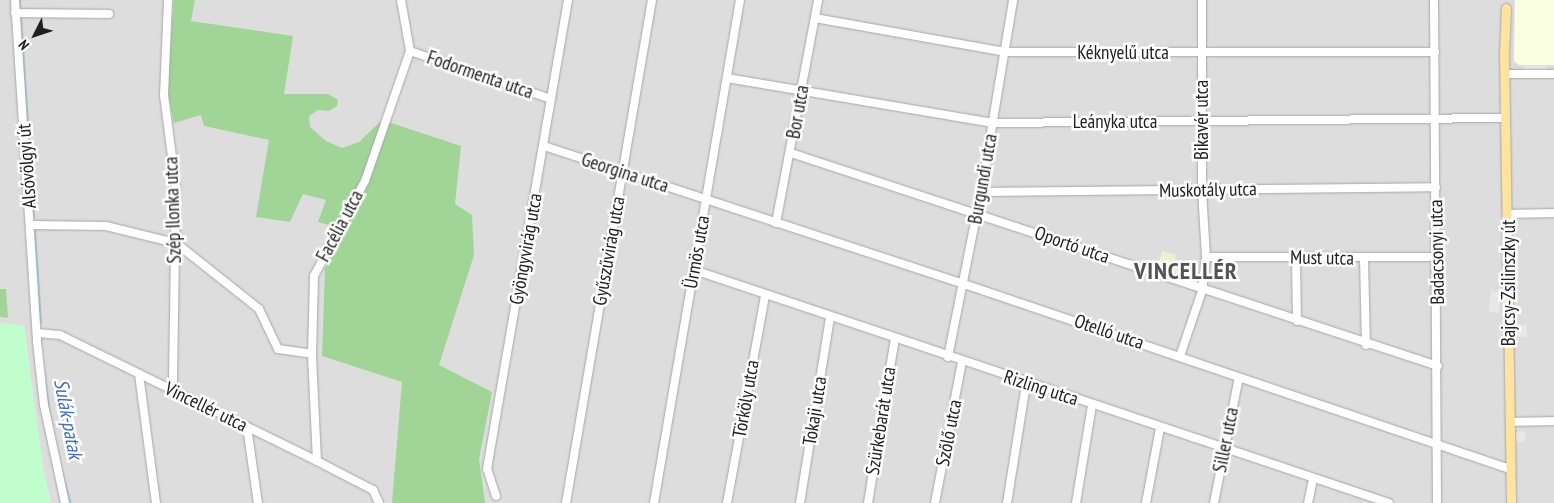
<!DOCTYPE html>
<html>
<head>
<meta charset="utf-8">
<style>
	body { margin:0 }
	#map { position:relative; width:1554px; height:503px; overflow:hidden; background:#f2efe6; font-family:"PT Sans Narrow",sans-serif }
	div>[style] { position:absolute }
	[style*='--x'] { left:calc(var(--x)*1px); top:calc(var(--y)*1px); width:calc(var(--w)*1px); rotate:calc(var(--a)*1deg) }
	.residential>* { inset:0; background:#dedddd }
	.education>* { inset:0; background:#fbffe2 }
	.farmland>* { inset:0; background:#eaf2d0 }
	.forest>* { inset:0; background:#a1d497 }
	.park>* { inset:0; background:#c0fece }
	.parking>* { inset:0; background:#e8e8e8; transform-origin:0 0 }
	.round { border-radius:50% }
	.stream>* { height:2px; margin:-1px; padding:0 1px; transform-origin:1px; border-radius:1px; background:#a3cbe3 }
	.roads { filter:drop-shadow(0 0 1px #a7a7a7) drop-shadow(0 0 1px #a7a7a7) }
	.minor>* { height:8px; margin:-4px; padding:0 4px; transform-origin:4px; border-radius:4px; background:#fff }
	.major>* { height:9px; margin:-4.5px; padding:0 4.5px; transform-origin:4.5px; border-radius:4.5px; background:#ffe39e }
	span { translate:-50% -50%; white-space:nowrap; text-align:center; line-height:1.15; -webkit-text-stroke:5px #fff; paint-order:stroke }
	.street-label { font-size:19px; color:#202020 }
	.water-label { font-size:20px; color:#436eba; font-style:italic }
	.district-label { font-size:24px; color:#535353; font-weight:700; letter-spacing:1px }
	.north { position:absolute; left:10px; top:10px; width:50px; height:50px; -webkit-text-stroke:4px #fff; paint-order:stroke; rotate:229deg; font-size:14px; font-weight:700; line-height:20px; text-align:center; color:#202020 }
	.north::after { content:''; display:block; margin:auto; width:18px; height:22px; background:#202020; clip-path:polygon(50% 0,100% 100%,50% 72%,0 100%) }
</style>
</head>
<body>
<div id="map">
	<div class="residential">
		<div style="clip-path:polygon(0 0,1554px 0,1554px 503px,51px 503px,43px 469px,24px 327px,0 323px)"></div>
	</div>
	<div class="education">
		<div style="clip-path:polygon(1515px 0,1554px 0,1554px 65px,1519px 65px,1514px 61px)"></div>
	</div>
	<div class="farmland">
		<div style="clip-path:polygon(1162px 251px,1176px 255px,1175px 261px,1200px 268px,1196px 280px,1157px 269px)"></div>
	</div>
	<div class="forest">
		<div style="clip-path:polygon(174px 0,195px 0,191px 21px,293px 36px,284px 94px,328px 94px,338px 100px,337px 106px,329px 111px,318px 110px,309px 116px,310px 127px,326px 141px,342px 148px,359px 142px,382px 120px,461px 146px,455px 204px,472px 215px,474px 255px,439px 365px,492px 392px,479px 459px,485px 503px,392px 503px,402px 382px,322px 356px,325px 269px,346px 230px,318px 222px,326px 200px,303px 194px,290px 222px,256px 217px,269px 140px,204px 126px,201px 115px,174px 123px,167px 89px)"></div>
		<div style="clip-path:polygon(0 289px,6px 289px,8px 318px,0 317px)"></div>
	</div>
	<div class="park">
		<div style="clip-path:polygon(0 323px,24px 326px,43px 469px,51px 503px,0 503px)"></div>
	</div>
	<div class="parking">
		<div style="left:1524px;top:66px;width:23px;height:5px"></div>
		<div style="left:1491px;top:291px;width:10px;height:21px;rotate:6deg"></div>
		<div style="clip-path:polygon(1512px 325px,1527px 325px,1527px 337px,1511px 336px)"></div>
		<div class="round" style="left:1514.5px;top:430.5px;width:11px;height:11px"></div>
	</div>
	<div class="stream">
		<div style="--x:20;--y:0;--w:7;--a:90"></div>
		<div style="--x:21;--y:17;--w:200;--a:86.3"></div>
		<div style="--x:35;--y:230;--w:93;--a:86.3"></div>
		<div style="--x:41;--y:340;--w:9;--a:90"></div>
		<div style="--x:44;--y:371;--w:42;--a:81.9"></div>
		<div style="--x:61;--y:469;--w:35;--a:74"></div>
	</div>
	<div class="roads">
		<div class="minor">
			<div style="--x:15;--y:0;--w:343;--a:86.3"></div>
			<div style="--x:37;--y:342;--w:63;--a:83.7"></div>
			<div style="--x:44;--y:405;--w:100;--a:77.9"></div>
			<div style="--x:168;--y:0;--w:95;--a:92.4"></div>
			<div style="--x:164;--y:95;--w:94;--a:82.6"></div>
			<div style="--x:176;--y:188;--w:202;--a:90.9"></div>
			<div style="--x:1434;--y:0;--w:503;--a:89.66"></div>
			<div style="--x:15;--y:13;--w:94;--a:0.6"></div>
			<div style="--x:815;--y:18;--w:193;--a:10.1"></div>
			<div style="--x:1005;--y:52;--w:430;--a:0"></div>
			<div style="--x:410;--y:51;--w:149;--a:18.8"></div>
			<div style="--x:1506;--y:74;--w:48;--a:0"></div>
			<div style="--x:727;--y:78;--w:270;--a:9.6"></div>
			<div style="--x:993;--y:123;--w:513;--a:-0.56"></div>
			<div style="--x:544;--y:146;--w:442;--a:18.2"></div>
			<div style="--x:964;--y:284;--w:576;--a:18.72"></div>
			<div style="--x:791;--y:153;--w:681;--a:18.22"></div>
			<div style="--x:981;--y:192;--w:455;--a:-0.6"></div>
			<div style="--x:1508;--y:214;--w:46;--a:-1.2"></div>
			<div style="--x:776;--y:223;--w:227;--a:-79.3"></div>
			<div style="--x:31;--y:225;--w:75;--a:0.8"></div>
			<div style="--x:106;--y:226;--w:72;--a:13.7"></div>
			<div style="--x:176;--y:243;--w:106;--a:38.5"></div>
			<div style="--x:259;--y:309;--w:44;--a:64.6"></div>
			<div style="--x:278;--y:349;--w:34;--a:8"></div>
			<div style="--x:1206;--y:257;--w:232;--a:0"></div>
			<div style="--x:1296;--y:258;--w:63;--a:89.1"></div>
			<div style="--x:1364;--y:259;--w:86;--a:88.7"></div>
			<div style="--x:694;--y:270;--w:733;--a:18.53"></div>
			<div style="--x:37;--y:333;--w:23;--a:5"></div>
			<div style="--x:60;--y:335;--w:286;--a:26.1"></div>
			<div style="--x:317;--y:461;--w:63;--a:27.4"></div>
			<div style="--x:373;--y:490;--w:14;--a:65"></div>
			<div style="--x:1180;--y:356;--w:69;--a:-71.3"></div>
			<div style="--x:1202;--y:291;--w:34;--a:-83"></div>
			<div style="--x:1206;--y:257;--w:67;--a:-93.4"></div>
			<div style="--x:1202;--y:190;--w:190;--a:-90"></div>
			<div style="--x:948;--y:357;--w:168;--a:-78.7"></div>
			<div style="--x:981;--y:192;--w:195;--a:-80.5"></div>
			<div style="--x:139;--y:374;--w:130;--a:82.5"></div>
			<div style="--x:1510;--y:422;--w:44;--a:-1.3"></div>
			<div style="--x:247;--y:427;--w:77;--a:81.8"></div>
			<div style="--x:317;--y:461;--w:107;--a:-92.7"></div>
			<div style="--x:312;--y:354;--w:78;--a:-88.5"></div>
			<div style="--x:314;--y:276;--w:108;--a:-61.8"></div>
			<div style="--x:365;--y:181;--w:138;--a:-70.9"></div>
			<div style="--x:410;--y:51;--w:52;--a:-100"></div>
			<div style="--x:496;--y:496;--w:28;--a:-108"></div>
			<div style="--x:487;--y:469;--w:476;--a:-80.2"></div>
			<div style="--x:566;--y:503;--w:510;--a:-80.3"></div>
			<div style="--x:654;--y:503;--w:510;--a:-80.3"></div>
			<div style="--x:727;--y:503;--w:211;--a:-79.6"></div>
			<div style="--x:800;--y:503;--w:187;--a:-80.8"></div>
			<div style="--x:868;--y:503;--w:166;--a:-80.7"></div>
			<div style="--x:935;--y:503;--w:144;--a:-79.2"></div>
			<div style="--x:1007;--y:503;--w:121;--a:-80.9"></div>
			<div style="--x:1076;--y:503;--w:99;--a:-80.7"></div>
			<div style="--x:1146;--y:503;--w:76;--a:-79.4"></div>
			<div style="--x:1214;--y:503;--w:128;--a:-78.8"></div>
			<div style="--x:1308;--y:503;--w:25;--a:-78"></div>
		</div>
		<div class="major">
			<div style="--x:1506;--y:8;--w:45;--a:92.5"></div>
			<div style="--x:1504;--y:53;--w:450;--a:89.1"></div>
		</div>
	</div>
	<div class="street-label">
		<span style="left:1123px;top:53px">Kéknyelű utca</span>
		<span style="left:480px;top:75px;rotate:19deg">Fodormenta utca</span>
		<span style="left:798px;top:112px;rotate:-80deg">Bor utca</span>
		<span style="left:1202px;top:120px;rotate:-90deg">Bikavér utca</span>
		<span style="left:1115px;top:122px">Leányka utca</span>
		<span style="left:27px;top:166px;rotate:-94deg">Alsóvölgyi út</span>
		<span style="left:625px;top:173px;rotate:18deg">Georgina utca</span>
		<span style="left:983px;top:179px;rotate:-80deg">Burgundi utca</span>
		<span style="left:1208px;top:190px;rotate:-1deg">Muskotály utca</span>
		<span style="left:173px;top:210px;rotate:-92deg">Szép Ilonka utca</span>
		<span style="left:340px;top:226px;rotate:-62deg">Facélia utca</span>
		<span style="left:1072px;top:245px;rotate:19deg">Oportó utca</span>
		<span style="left:526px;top:249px;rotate:-80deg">Gyöngyvirág utca</span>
		<span style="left:609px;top:251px;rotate:-80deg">Gyűszűvirág utca</span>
		<span style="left:697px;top:252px;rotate:-80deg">Ürmös utca</span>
		<span style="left:1437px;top:252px;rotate:-91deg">Badacsonyi utca</span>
		<span style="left:1322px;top:258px;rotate:1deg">Must utca</span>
		<span style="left:1509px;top:283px;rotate:-90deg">Bajcsy-Zsilinszky út</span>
		<span style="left:1109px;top:332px;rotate:19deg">Otelló utca</span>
		<span style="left:1041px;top:388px;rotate:18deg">Rizling utca</span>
		<span style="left:746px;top:399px;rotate:-80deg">Törköly utca</span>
		<span style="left:206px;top:407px;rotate:26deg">Vincellér utca</span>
		<span style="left:815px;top:411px;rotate:-81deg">Tokaji utca</span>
		<span style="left:881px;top:421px;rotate:-81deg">Szürkebarát utca</span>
		<span style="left:949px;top:433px;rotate:-79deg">Szőlő utca</span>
		<span style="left:1226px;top:440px;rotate:-79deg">Siller utca</span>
	</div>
	<div class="water-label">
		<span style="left:68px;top:419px;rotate:79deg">Sulák-patak</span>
	</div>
	<div class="district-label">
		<span style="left:1186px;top:271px">VINCELLÉR</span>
	</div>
	<div class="north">N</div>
</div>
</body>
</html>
